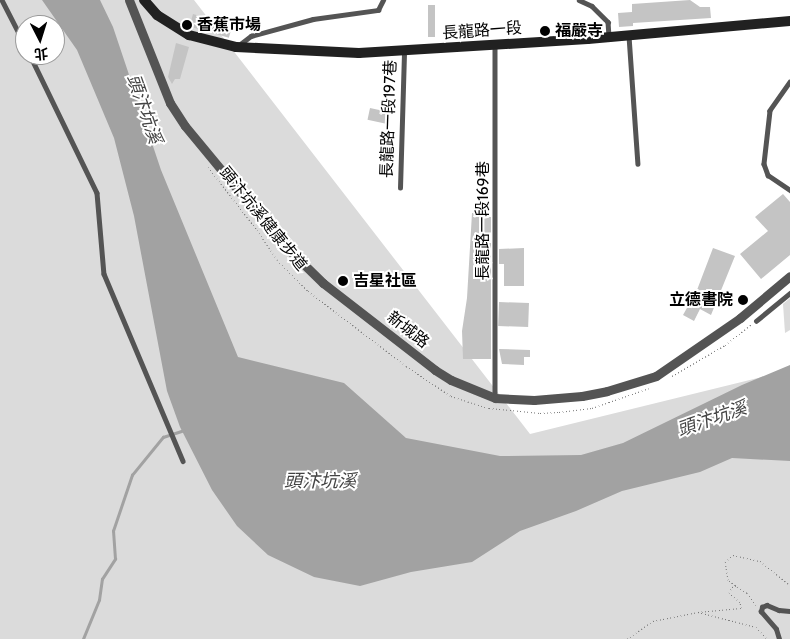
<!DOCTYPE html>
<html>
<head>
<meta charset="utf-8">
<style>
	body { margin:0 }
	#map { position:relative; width:790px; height:639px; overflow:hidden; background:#fff; font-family:Cabin,"Noto Sans TC",sans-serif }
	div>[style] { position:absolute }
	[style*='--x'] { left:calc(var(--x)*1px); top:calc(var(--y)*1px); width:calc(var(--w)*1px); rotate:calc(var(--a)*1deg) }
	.green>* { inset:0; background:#dbdbdb }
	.water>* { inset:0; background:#a2a2a2 }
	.stream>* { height:2.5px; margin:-1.25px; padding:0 1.25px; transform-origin:1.25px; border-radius:1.25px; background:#a2a2a2 }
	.building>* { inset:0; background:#c4c4c4; transform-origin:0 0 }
	.path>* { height:1px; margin-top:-0.5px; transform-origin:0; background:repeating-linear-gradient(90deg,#767676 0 1px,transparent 0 3.5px) }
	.service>* { height:4.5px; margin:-2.25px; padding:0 2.25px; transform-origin:2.25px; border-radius:2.25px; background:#545454 }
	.minor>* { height:9px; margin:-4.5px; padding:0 4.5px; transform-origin:4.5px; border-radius:4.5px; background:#545454 }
	.secondary>* { height:10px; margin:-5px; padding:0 5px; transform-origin:5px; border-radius:5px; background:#212121 }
	.dots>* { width:14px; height:14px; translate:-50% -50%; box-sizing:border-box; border:2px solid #fff; border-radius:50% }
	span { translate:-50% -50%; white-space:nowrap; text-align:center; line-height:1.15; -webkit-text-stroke:4px #fff; paint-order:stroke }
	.poi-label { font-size:16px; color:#000; font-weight:700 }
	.left { translate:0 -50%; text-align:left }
	.right { translate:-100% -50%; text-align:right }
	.street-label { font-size:16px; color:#000 }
	.water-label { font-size:18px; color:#434343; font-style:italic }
	.north { position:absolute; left:15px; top:15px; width:50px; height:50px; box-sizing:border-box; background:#fff; border:1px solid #999; border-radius:50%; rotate:175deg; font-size:14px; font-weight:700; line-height:20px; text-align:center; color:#000 }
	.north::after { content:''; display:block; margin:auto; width:18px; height:22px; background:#000; clip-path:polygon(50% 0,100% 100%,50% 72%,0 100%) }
</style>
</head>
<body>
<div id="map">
	<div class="green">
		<div style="clip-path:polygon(evenodd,0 0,194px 0,530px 434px,790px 370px,790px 639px,0 639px,0 0,25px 25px,55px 25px,55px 55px,25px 55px,25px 25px)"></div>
		<div style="clip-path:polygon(790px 298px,790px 330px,785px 333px,783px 304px)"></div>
	</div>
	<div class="water">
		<div style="clip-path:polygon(42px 0,100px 0,113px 27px,161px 170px,238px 357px,344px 383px,406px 438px,500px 456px,581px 455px,623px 443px,742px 385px,790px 365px,790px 461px,732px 458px,700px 472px,622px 491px,576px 511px,520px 531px,472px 562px,411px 572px,360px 586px,314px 577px,268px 555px,237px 526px,212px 490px,180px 427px,167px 391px,134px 216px,114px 138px,77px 50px)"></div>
	</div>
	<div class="stream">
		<div style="--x:83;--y:639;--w:42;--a:-67.7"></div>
		<div style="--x:99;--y:600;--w:21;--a:-82"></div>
		<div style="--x:102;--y:579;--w:24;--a:-57"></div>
		<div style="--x:115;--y:559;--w:28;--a:-94"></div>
		<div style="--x:113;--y:531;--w:59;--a:-71.3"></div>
		<div style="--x:132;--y:475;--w:49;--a:-50.8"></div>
		<div style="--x:163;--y:437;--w:22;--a:-18"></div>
	</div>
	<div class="building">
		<div style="clip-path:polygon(690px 0,700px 7px,710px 7px,711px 18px,633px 23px,633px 26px,619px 27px,618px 13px,632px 12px,632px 4px)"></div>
		<div style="left:428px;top:5px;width:7px;height:32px"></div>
		<div style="left:193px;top:14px;width:41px;height:13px;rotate:16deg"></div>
		<div style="clip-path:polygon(176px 43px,189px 47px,180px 79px,175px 79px,172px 84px,168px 77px)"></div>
		<div style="left:370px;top:108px;width:19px;height:12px;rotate:12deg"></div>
		<div style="clip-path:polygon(783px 194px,790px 202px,790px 255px,761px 279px,740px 254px,768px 231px,755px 217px)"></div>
		<div style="clip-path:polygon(472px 213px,491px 213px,491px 359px,463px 359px,462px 331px,467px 298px)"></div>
		<div style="clip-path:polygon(524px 248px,524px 286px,504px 286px,504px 264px,499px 264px,499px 249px)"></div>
		<div style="clip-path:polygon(713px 248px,735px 256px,711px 315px,700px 309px,694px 321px,683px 315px,697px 290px)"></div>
		<div style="left:499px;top:302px;width:30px;height:24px;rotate:2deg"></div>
		<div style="clip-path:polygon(499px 349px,530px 350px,530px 357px,524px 357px,524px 365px,502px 364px)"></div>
	</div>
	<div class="path">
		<div style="--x:208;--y:167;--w:80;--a:52.1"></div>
		<div style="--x:257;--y:230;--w:36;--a:56"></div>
		<div style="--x:277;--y:260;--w:44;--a:45"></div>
		<div style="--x:308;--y:291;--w:123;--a:37.4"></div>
		<div style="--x:406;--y:366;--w:54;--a:33.7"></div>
		<div style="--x:451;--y:396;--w:40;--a:18"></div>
		<div style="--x:489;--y:408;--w:51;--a:5.6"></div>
		<div style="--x:540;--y:413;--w:19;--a:-3"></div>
		<div style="--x:559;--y:412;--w:33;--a:-7"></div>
		<div style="--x:592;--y:408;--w:60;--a:-19.3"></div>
		<div style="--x:672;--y:376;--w:61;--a:-30.3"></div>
		<div style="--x:725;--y:345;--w:33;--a:-38"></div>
		<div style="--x:756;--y:605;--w:15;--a:-127"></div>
		<div style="--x:747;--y:593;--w:23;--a:-146"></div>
		<div style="--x:728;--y:580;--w:18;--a:-99"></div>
		<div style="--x:725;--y:562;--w:11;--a:-41"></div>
		<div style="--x:733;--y:555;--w:28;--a:13"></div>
		<div style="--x:760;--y:561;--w:38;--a:39"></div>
		<div style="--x:698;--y:612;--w:43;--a:-5.3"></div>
		<div style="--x:741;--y:608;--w:6;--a:-99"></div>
		<div style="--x:740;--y:602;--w:14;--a:-141"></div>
		<div style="--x:729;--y:593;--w:7;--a:-63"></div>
		<div style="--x:732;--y:587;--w:5;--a:-11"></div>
		<div style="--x:627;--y:639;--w:32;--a:-35"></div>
		<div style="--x:653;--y:621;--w:46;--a:-11.3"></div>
		<div style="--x:698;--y:612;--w:60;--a:14.5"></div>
		<div style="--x:756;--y:627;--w:16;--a:47"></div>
	</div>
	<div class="service">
		<div style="--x:2;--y:0;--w:51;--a:62.9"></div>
		<div style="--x:579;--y:0;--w:14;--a:25"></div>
		<div style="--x:592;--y:6;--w:23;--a:45"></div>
		<div style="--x:608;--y:22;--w:15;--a:86"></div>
		<div style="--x:629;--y:36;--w:128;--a:86"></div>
		<div style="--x:495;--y:44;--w:354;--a:90"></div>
		<div style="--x:239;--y:45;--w:15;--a:-37"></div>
		<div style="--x:251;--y:36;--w:64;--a:-15.3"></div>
		<div style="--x:313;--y:19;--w:66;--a:-7.9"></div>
		<div style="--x:378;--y:10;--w:11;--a:-63"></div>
		<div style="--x:30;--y:55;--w:153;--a:64.1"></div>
		<div style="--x:97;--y:193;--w:81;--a:85.1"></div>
		<div style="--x:104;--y:274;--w:203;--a:67.1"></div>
		<div style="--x:790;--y:82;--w:35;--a:125"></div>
		<div style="--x:770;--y:111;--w:53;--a:96.5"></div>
		<div style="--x:764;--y:164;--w:12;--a:70"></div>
		<div style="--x:768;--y:175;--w:27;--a:34"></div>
		<div style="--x:400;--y:188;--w:136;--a:-88.3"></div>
		<div style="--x:756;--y:321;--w:44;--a:-39.5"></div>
		<div style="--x:779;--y:639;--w:10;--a:-107"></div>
		<div style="--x:776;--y:629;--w:23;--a:-131"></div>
		<div style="--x:761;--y:612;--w:5;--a:-79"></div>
		<div style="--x:762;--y:607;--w:5;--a:-22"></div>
		<div style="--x:767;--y:605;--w:13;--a:23"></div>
		<div style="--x:779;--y:610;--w:11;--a:5"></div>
	</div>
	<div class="minor">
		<div style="--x:129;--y:0;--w:111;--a:68.3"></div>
		<div style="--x:170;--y:103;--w:27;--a:57"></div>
		<div style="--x:185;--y:126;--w:151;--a:50.4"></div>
		<div style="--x:281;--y:242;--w:59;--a:44.3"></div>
		<div style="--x:323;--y:283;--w:142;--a:37.8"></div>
		<div style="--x:435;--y:370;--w:19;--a:32"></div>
		<div style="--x:451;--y:380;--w:48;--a:22.2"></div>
		<div style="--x:495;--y:398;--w:39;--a:3"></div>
		<div style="--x:534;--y:400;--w:48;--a:-4.8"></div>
		<div style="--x:582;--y:396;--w:25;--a:-11"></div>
		<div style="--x:607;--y:391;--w:51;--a:-17"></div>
		<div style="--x:656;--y:376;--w:102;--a:-34.6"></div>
		<div style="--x:740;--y:318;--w:65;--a:-40"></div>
	</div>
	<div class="secondary">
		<div style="--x:144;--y:0;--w:20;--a:49"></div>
		<div style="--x:157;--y:15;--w:38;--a:32"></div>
		<div style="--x:189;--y:35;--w:49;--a:14.3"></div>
		<div style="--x:236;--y:47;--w:123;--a:2.8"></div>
		<div style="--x:359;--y:53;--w:229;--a:-3.5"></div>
		<div style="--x:588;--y:39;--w:203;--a:-5.1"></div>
	</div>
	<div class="dots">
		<div style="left:187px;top:25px;background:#000"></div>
		<div style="left:545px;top:31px;background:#000"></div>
		<div style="left:343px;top:281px;background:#000"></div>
		<div style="left:743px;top:300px;background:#000"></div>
	</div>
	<div class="poi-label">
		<span class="left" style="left:197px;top:25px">香蕉市場</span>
		<span class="left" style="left:555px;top:31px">福嚴寺</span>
		<span class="left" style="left:353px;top:281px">吉星社區</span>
		<span class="right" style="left:733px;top:300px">立德書院</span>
	</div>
	<div class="street-label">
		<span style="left:482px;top:31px;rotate:-4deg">長龍路一段</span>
		<span style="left:389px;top:119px;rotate:-88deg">長龍路一段197巷</span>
		<span style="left:263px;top:219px;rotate:51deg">頭汴坑溪健康步道</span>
		<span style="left:483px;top:221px;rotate:-90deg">長龍路一段169巷</span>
		<span style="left:408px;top:330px;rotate:38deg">新城路</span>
	</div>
	<div class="water-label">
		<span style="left:144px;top:109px;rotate:71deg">頭汴坑溪</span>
		<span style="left:712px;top:419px;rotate:-19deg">頭汴坑溪</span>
		<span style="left:320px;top:481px">頭汴坑溪</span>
	</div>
	<div class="north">北</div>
</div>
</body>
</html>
